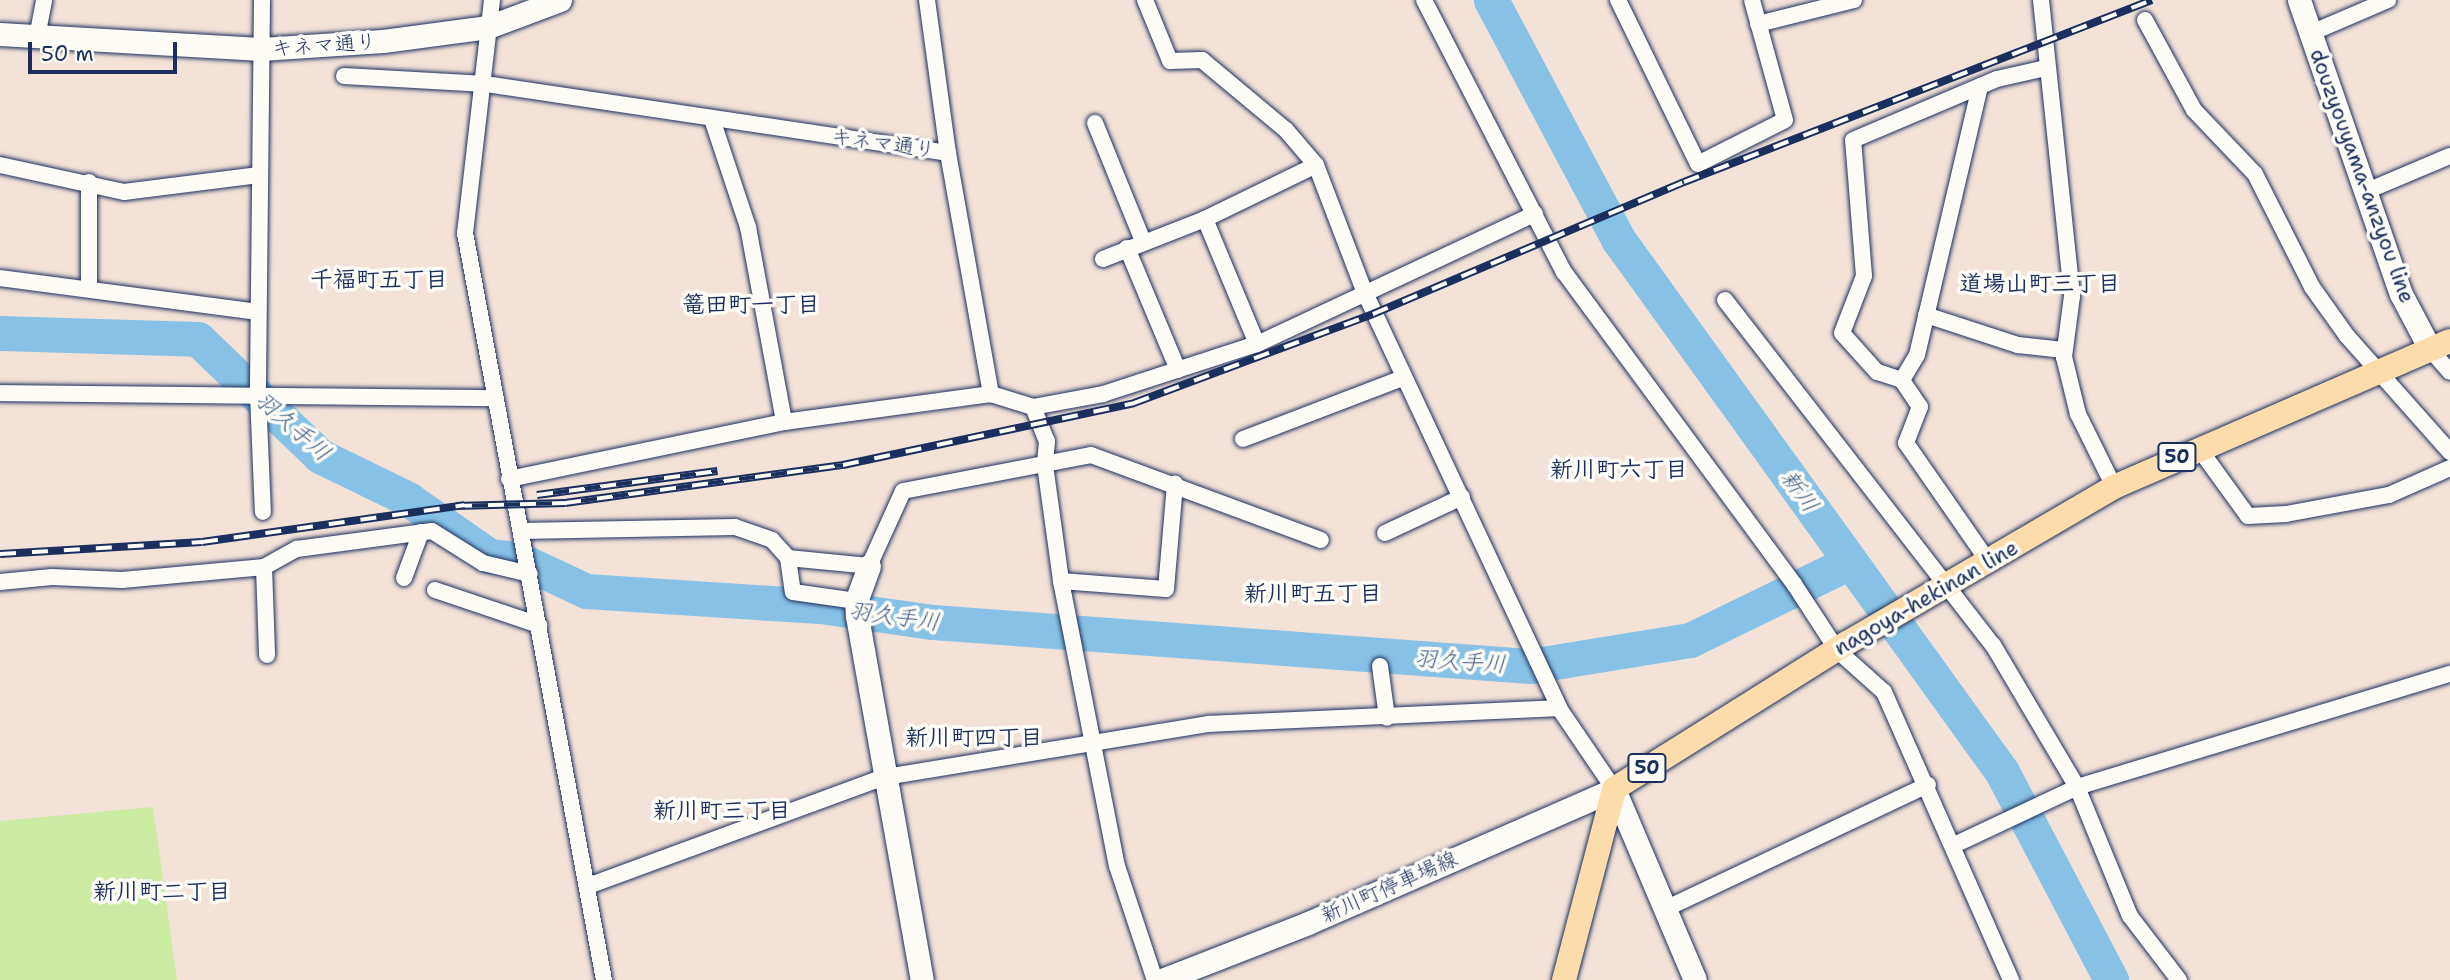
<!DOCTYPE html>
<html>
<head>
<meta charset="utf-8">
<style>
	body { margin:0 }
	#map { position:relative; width:2450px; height:980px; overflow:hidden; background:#f2e2d8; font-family:"Shantell Sans","Klee One",sans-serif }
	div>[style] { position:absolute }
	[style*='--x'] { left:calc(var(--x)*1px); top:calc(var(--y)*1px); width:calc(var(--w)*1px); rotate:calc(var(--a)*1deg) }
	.green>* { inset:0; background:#cceba3 }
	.river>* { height:35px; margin:-17.5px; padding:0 17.5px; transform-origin:17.5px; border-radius:17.5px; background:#87c2e6 }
	.roads { filter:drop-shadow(0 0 2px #1b2f5e) drop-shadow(0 0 2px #1b2f5e) }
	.street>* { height:16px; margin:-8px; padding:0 8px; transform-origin:8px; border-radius:8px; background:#fdfcf7 }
	.secondary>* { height:23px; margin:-11.5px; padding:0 11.5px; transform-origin:11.5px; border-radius:11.5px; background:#fdfcf7 }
	.primary>* { height:24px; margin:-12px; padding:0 12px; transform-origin:12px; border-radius:12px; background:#fddcac }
	.rail>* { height:8px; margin-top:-4px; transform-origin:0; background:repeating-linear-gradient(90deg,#fdfcf7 0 16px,#1b2f5e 0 32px); box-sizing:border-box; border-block:2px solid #1b2f5e }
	span { translate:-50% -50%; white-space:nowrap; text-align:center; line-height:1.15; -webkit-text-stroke:7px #fdfcf7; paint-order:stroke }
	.shield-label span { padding:2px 5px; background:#fdfcf7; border:2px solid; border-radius:5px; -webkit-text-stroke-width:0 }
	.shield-label { font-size:19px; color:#1b2f5e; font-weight:700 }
	.street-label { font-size:21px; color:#1b2f5e }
	.neighbourhood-label { font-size:23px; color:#1b2f5e; font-weight:700 }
	.water-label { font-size:23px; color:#3b5b87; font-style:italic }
	.scale { position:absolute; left:28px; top:42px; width:149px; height:32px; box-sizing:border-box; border:4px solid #1b2f5e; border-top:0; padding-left:9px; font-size:21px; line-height:24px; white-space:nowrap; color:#1b2f5e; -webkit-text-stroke:5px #fdfcf7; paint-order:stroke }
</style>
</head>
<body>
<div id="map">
	<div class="green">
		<div style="clip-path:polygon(153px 807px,177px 980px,0 980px,0 821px)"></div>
	</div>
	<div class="river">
		<div style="--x:1491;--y:0;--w:271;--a:62"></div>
		<div style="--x:1618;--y:239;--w:657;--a:54.23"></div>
		<div style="--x:2002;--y:772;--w:235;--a:62.3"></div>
		<div style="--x:0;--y:333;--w:198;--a:1.7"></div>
		<div style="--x:198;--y:339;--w:169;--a:43.8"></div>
		<div style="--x:320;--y:456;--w:98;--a:26"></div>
		<div style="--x:408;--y:499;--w:99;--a:35.1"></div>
		<div style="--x:489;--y:556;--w:29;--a:6"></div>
		<div style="--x:518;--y:559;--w:75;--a:25.2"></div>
		<div style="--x:586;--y:591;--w:234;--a:3.7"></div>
		<div style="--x:820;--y:606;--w:114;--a:8.1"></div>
		<div style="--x:933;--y:622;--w:599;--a:4.22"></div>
		<div style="--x:1530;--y:666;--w:162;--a:-9.2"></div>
		<div style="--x:1690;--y:640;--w:178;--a:-26"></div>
	</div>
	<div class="roads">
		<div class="street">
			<div style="--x:262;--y:0;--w:395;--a:90.6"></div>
			<div style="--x:258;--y:395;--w:117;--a:87.6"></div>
			<div style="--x:492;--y:0;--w:235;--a:96.6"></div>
			<div style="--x:465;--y:233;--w:760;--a:79.46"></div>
			<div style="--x:927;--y:0;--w:154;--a:82.2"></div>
			<div style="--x:948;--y:153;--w:245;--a:79.9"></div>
			<div style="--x:1145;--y:0;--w:66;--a:67.7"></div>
			<div style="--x:1170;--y:61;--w:32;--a:-2"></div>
			<div style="--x:1202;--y:60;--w:109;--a:39.8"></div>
			<div style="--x:1286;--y:130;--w:46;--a:49.4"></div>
			<div style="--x:1316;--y:165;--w:137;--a:69.1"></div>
			<div style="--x:1365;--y:293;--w:458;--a:64.9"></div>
			<div style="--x:1559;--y:708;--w:98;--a:55.8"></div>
			<div style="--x:1424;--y:0;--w:306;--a:62.8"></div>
			<div style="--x:1564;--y:272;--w:388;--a:53.6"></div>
			<div style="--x:1794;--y:584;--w:79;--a:56.9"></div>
			<div style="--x:1837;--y:650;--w:63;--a:41.8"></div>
			<div style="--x:1884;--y:692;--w:315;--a:66.2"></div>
			<div style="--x:1618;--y:0;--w:182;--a:64"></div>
			<div style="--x:1698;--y:164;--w:97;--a:-26.8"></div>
			<div style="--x:1785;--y:120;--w:124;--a:-105.4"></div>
			<div style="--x:2041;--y:0;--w:298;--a:84"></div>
			<div style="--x:2072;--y:296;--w:62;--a:97.5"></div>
			<div style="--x:2064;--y:357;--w:59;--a:76.2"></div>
			<div style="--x:2078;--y:414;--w:81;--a:63.7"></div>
			<div style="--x:2145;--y:20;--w:102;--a:61.4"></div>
			<div style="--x:2194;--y:110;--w:88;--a:46.4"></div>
			<div style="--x:2255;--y:174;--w:127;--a:63.2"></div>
			<div style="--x:2312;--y:287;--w:60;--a:54.5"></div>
			<div style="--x:2347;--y:336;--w:155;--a:48.4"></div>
			<div style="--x:1758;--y:24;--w:99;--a:-14"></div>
			<div style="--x:2311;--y:33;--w:84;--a:-23.2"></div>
			<div style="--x:37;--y:37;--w:38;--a:-79"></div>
			<div style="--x:344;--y:76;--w:142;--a:3.2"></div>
			<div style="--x:486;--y:84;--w:467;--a:8.5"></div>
			<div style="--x:712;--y:119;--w:114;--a:71.6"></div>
			<div style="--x:748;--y:227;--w:198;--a:79.5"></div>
			<div style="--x:1095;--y:123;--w:127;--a:67.9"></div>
			<div style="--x:0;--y:165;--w:127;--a:12.3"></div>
			<div style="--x:124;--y:192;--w:136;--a:-7.2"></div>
			<div style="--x:2367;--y:191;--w:90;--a:-22.9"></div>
			<div style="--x:1205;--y:219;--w:135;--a:67.4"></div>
			<div style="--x:1127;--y:248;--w:132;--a:67.3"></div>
			<div style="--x:1103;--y:259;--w:110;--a:-21.4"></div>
			<div style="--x:1205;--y:219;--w:123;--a:-25.9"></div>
			<div style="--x:0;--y:278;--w:260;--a:7.5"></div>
			<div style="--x:89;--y:287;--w:105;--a:-90"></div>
			<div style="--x:1725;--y:300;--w:437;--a:52.2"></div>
			<div style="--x:1993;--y:645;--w:165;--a:59.4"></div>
			<div style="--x:2077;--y:787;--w:139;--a:67.7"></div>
			<div style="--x:2130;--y:916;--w:81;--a:52.6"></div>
			<div style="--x:1926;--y:315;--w:97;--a:18.1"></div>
			<div style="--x:2018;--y:345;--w:46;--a:6.2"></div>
			<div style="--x:2430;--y:349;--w:30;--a:49"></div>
			<div style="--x:1902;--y:380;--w:29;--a:-59"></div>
			<div style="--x:1917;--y:355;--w:276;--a:-76.8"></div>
			<div style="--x:0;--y:393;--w:492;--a:0.6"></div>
			<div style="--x:1033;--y:407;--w:71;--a:-10.5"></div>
			<div style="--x:1103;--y:394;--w:162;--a:-18"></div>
			<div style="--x:1257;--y:344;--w:307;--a:-25.1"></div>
			<div style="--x:1243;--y:439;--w:171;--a:-20.9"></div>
			<div style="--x:2198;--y:447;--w:85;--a:54.1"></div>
			<div style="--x:2248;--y:516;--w:38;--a:-3"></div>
			<div style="--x:2286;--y:514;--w:105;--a:-10.5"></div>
			<div style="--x:2389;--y:495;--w:67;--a:-23.9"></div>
			<div style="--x:509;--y:479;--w:281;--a:-11.7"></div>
			<div style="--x:784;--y:422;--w:209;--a:-7.7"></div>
			<div style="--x:991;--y:394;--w:44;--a:17.2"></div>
			<div style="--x:1033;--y:407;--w:37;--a:68"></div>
			<div style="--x:1047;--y:441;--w:24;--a:95"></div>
			<div style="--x:1045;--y:465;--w:117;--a:82.1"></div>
			<div style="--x:1061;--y:581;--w:290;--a:78.9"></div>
			<div style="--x:1117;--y:866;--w:120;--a:71.6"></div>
			<div style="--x:521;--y:531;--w:214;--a:-1.1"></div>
			<div style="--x:735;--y:527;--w:39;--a:19"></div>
			<div style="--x:772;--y:540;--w:24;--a:48"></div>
			<div style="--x:788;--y:558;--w:34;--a:82"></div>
			<div style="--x:793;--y:592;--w:64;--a:8.1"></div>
			<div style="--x:1385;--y:533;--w:85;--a:-25.1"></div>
			<div style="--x:788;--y:558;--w:81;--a:5.6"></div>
			<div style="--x:869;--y:566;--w:82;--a:-65.6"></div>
			<div style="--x:903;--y:491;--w:191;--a:-10.8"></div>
			<div style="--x:1091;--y:455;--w:245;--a:20.3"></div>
			<div style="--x:1988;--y:561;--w:144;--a:-124.8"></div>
			<div style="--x:1906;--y:443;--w:39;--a:-69"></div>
			<div style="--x:1920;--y:407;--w:32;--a:-124"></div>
			<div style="--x:1902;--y:380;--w:26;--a:-162"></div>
			<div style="--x:1877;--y:372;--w:52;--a:-131.9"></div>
			<div style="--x:1842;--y:333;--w:61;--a:-68.9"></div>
			<div style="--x:1864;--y:276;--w:136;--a:-94.6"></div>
			<div style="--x:1853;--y:140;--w:156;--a:-23"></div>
			<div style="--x:1997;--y:79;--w:50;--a:-12.7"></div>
			<div style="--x:264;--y:567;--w:38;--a:-29"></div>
			<div style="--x:297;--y:549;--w:136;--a:-7.6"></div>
			<div style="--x:432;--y:531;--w:60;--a:32.1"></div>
			<div style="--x:483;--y:563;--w:48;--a:13.2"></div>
			<div style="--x:404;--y:578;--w:49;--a:-69.7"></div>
			<div style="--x:1061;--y:581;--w:105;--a:4.4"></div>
			<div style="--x:1166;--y:589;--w:106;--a:-85.1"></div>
			<div style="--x:0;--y:582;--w:52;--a:-5.5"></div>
			<div style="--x:52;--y:577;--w:70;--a:2.5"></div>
			<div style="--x:122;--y:580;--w:143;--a:-5.2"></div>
			<div style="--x:264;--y:567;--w:88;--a:88"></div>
			<div style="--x:435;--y:590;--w:110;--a:18.6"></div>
			<div style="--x:1380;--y:666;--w:52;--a:82.3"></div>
			<div style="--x:1954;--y:845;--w:136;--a:-25.2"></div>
			<div style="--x:2077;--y:787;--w:390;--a:-16.9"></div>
			<div style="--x:588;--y:886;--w:316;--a:-20.2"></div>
			<div style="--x:885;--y:777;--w:328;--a:-9.3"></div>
			<div style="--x:1209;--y:724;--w:350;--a:-2.6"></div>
			<div style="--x:1663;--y:910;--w:293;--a:-25.3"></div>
		</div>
		<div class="secondary">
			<div style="--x:2299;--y:0;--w:311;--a:70.9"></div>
			<div style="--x:2401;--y:294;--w:62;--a:62.2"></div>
			<div style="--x:0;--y:34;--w:261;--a:3.3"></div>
			<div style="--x:261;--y:49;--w:122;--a:-3.8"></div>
			<div style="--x:383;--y:41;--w:106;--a:-7.6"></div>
			<div style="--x:488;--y:27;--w:77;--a:-20.6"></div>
			<div style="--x:869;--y:566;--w:37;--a:110"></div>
			<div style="--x:856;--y:601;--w:15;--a:86"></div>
			<div style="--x:857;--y:616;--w:370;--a:79.9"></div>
			<div style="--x:1162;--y:980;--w:157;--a:-21.3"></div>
			<div style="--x:1308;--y:923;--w:334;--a:-23.6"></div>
			<div style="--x:1614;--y:789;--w:207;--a:67"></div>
		</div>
		<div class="primary">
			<div style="--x:1564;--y:980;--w:197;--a:-75.3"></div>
			<div style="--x:1614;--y:789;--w:275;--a:-32.1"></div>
			<div style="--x:1847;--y:643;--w:309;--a:-30.3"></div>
			<div style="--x:2114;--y:487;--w:366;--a:-23.5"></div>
		</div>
	</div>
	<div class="rail">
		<div style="--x:537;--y:495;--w:182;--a:-7.6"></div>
		<div style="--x:456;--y:506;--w:109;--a:-1.6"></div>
		<div style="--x:565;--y:503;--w:281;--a:-7.8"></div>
		<div style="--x:843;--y:465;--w:298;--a:-12"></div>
		<div style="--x:1134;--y:403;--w:255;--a:-20.4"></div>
		<div style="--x:1373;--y:314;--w:338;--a:-23"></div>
		<div style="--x:1684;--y:182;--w:502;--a:-21.25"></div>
		<div style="--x:0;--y:554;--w:202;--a:-3.4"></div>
		<div style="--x:202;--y:542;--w:265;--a:-8"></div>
	</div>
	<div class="shield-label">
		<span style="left:2177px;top:457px">50</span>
		<span style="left:1647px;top:768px">50</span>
	</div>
	<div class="street-label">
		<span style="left:324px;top:45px;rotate:-4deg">キネマ通り</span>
		<span style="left:883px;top:143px;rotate:8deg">キネマ通り</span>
		<span style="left:2362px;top:176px;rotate:70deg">douzyouyama-anzyou line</span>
		<span style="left:1926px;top:598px;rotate:-30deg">nagoya-hekinan line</span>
		<span style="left:1389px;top:887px;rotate:-24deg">新川町停車場線</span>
	</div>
	<div class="neighbourhood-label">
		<span style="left:379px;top:279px">千福町五丁目</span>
		<span style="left:2040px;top:283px">道場山町三丁目</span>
		<span style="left:751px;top:304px">篭田町一丁目</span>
		<span style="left:1619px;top:469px">新川町六丁目</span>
		<span style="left:1313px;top:593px">新川町五丁目</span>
		<span style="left:974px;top:737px">新川町四丁目</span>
		<span style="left:722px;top:810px">新川町三丁目</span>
		<span style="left:162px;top:891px">新川町二丁目</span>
	</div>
	<div class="water-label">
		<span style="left:293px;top:426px;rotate:41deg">羽久手川</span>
		<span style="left:1800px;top:491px;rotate:54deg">新川</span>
		<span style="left:894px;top:616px;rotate:8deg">羽久手川</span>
		<span style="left:1460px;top:661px;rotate:4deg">羽久手川</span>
	</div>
	<div class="scale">50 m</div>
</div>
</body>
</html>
